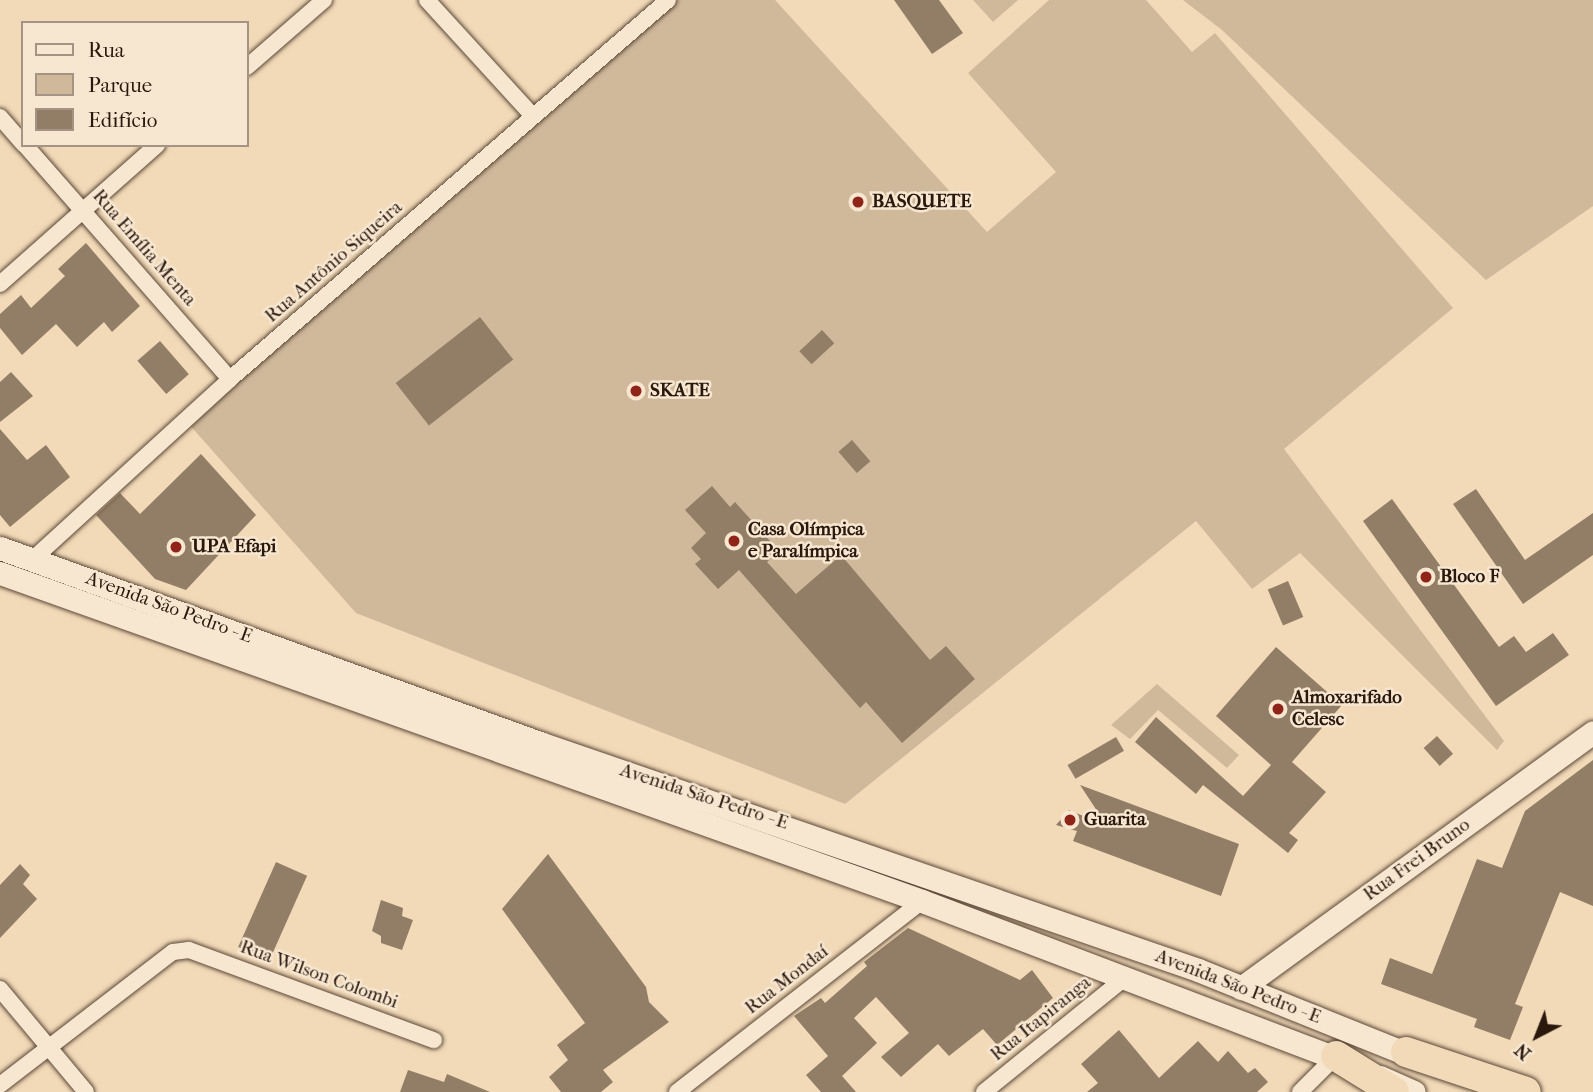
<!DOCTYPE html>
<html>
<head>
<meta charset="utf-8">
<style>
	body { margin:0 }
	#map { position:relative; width:1593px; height:1092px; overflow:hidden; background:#f2dab8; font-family:"IM FELL French Canon",serif }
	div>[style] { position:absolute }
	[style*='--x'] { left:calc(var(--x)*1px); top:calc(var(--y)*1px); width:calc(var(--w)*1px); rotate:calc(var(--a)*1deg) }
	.green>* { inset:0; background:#d0b99b }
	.building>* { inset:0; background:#927d66; transform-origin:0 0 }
	.roads { filter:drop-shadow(0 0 2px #5c4838) drop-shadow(0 0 2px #5c4838) }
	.street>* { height:16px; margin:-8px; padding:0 8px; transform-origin:8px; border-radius:8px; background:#f7e7d1 }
	.secondary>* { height:23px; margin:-11.5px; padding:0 11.5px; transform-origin:11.5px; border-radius:11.5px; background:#f7e7d1 }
	.highway>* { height:30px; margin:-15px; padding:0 15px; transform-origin:15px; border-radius:15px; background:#f2dab8 }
	.dots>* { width:19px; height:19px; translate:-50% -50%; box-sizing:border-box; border:4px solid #f7e7d1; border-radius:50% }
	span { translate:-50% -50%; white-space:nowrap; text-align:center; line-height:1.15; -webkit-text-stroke:5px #f7e7d1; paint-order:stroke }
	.poi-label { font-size:19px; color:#2a180d; font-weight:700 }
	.left { translate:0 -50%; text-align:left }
	.street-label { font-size:19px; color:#2a180d }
	.legend { position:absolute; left:21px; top:21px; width:228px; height:126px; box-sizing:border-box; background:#f7e7d1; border:2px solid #a59483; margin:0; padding:9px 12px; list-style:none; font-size:21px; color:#2a180d }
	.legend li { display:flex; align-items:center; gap:14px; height:35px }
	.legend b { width:35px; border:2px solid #a59483 }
	.north { position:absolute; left:1502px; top:1001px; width:70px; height:70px; -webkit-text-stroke:5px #f7e7d1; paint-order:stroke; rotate:222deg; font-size:19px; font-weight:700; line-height:28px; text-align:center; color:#2a180d }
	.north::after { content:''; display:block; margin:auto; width:24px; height:32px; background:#2a180d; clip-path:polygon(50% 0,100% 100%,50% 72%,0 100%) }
</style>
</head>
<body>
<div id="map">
	<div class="green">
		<div style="clip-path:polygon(672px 0,775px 0,987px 232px,1056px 172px,968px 73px,1049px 0,1146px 0,1192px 52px,1215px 33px,1453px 308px,1284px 449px,1504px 741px,1497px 750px,1300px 553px,1252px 589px,1196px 521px,845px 804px,356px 613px,188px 423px)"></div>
		<div style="clip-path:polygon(973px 0,1018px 0,993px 22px)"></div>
		<div style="clip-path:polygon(1183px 0,1593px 0,1593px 206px,1486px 280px,1222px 30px)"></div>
		<div style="clip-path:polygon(1157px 684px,1239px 755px,1227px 768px,1158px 710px,1130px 739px,1111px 725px)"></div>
	</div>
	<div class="building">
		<div style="clip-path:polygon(894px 0,939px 0,963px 33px,932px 54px)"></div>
		<div style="clip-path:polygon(86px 243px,140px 306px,112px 332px,104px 322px,77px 347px,56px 324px,22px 355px,0 328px,0 314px,21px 295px,31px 308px,65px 276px,58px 269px)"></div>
		<div style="left:480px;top:317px;width:54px;height:107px;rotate:52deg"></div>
		<div style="left:822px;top:330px;width:18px;height:31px;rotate:47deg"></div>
		<div style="left:160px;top:341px;width:44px;height:30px;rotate:49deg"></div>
		<div style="clip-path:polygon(11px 372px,33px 396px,0 422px,0 382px)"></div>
		<div style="clip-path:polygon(0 429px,27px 460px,46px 445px,70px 477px,10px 527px,0 515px)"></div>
		<div style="left:852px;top:440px;width:28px;height:18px;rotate:49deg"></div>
		<div style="clip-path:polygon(201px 454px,256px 515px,186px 590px,155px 579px,96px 515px,120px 493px,140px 514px)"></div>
		<div style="clip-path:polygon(712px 486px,730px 507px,735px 502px,779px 551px,767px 562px,796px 594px,841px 555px,930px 660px,946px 646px,975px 679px,902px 743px,866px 702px,860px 708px,739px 570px,718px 589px,695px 564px,701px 559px,691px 548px,706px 533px,685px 510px)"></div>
		<div style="clip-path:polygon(1476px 489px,1525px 560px,1593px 513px,1593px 555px,1523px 604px,1453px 504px)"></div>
		<div style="clip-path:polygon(1392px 499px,1499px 647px,1514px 636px,1526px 652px,1553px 633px,1569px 655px,1496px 706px,1363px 521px)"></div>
		<div style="left:1288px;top:581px;width:39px;height:22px;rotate:67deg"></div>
		<div style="clip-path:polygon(1276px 647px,1342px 705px,1292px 762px,1326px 792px,1289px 833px,1298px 840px,1288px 853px,1203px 785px,1196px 794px,1135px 742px,1156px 717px,1243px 796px,1271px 765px,1216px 716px)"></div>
		<div style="left:1437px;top:736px;width:24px;height:18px;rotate:48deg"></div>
		<div style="left:1116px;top:737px;width:16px;height:56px;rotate:60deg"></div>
		<div style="clip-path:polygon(1593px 760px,1593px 906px,1560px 892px,1515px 1004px,1523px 1007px,1510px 1040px,1474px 1027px,1477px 1019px,1381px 984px,1390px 958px,1432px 974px,1477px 859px,1502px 868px,1525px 811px)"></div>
		<div style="clip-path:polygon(1080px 785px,1239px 844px,1221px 896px,1073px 841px,1077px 831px,1056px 825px,1069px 810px,1107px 826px)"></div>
		<div style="clip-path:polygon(548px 854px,646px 987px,649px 1002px,669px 1022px,603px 1070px,613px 1082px,601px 1092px,561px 1092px,549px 1077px,568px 1060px,557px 1045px,585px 1023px,502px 909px)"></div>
		<div style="left:276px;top:862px;width:34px;height:93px;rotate:24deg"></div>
		<div style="clip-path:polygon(20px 864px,30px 875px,23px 884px,37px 899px,0 938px,0 885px)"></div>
		<div style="clip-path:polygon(381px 900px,403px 908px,402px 916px,413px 920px,402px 950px,381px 943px,381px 936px,372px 931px)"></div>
		<div style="clip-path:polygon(908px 928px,1020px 980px,1032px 970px,1053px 998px,997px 1045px,983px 1029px,949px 1056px,938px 1044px,901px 1077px,881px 1057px,909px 1033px,876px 997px,854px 1018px,877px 1043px,842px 1076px,856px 1092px,821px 1092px,806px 1075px,828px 1056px,794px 1016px,821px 998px,825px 1003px,867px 966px,864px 962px)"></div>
		<div style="clip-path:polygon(1119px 1030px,1159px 1078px,1198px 1041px,1218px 1062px,1228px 1051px,1248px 1073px,1255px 1068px,1268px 1082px,1257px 1092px,1087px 1092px,1098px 1083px,1081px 1064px)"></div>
		<div style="clip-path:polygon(408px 1070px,444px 1082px,447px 1074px,490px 1092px,400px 1092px)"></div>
	</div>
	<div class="roads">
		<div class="street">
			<div style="--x:427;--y:0;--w:157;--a:47.6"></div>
			<div style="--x:247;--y:67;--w:102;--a:-41"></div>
			<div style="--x:0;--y:117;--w:35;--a:49"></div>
			<div style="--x:25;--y:145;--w:311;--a:48.8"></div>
			<div style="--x:0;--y:284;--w:210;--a:-41.5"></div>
			<div style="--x:32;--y:560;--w:268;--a:-42.4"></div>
			<div style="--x:230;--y:379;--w:579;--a:-40.87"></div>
			<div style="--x:0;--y:989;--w:134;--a:50.1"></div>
			<div style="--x:0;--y:1085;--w:218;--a:-37.6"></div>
			<div style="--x:173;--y:952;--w:16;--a:-7"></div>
			<div style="--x:189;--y:950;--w:261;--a:20.2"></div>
			<div style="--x:677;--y:1092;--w:311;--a:-37.9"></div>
			<div style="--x:984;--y:1092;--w:181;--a:-39"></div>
			<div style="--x:1300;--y:1092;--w:51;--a:-45"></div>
		</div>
		<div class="secondary">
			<div style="--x:0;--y:548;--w:574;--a:19.86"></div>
			<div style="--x:540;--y:743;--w:696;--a:19.03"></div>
			<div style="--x:1198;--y:970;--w:238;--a:21.9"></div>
			<div style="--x:0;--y:573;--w:979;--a:19.58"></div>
			<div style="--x:922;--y:901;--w:457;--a:20.8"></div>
			<div style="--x:1241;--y:988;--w:435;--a:-36"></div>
			<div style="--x:1380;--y:1077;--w:37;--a:24"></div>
		</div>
		<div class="highway">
			<div style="--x:1406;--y:1052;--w:126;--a:18.4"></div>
			<div style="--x:1336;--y:1056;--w:68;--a:31.8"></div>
		</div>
	</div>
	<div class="dots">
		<div style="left:858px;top:202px;background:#8f2418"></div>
		<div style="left:636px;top:391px;background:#8f2418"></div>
		<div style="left:734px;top:541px;background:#8f2418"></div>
		<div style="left:176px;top:547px;background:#8f2418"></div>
		<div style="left:1426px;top:577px;background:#8f2418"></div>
		<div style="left:1278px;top:709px;background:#8f2418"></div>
		<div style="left:1070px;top:820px;background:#8f2418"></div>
	</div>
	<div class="poi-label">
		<span class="left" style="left:872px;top:202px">BASQUETE</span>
		<span class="left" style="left:650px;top:391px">SKATE</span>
		<span class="left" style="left:748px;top:541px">Casa Olímpica<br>e Paralímpica</span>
		<span class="left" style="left:192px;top:547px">UPA Efapi</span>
		<span class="left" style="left:1440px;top:577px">Bloco F</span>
		<span class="left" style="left:1292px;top:709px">Almoxarifado<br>Celesc</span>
		<span class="left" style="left:1084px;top:820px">Guarita</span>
	</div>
	<div class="street-label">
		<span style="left:144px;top:248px;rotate:49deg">Rua Emília Menta</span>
		<span style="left:334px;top:262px;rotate:-41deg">Rua Antônio Siqueira</span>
		<span style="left:169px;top:608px;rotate:20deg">Avenida São Pedro - E</span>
		<span style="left:704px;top:797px;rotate:18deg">Avenida São Pedro - E</span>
		<span style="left:1417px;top:860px;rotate:-36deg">Rua Frei Bruno</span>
		<span style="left:319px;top:975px;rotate:20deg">Rua Wilson Colombi</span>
		<span style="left:787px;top:980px;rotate:-38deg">Rua Mondaí</span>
		<span style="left:1238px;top:987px;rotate:21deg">Avenida São Pedro - E</span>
		<span style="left:1041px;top:1019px;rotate:-39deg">Rua Itapiranga</span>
	</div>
	<ul class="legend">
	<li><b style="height:9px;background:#f7e7d1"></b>Rua</li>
	<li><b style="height:19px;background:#d0b99b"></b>Parque</li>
	<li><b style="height:19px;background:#927d66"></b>Edifício</li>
	</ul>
	<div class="north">N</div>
</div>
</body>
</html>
